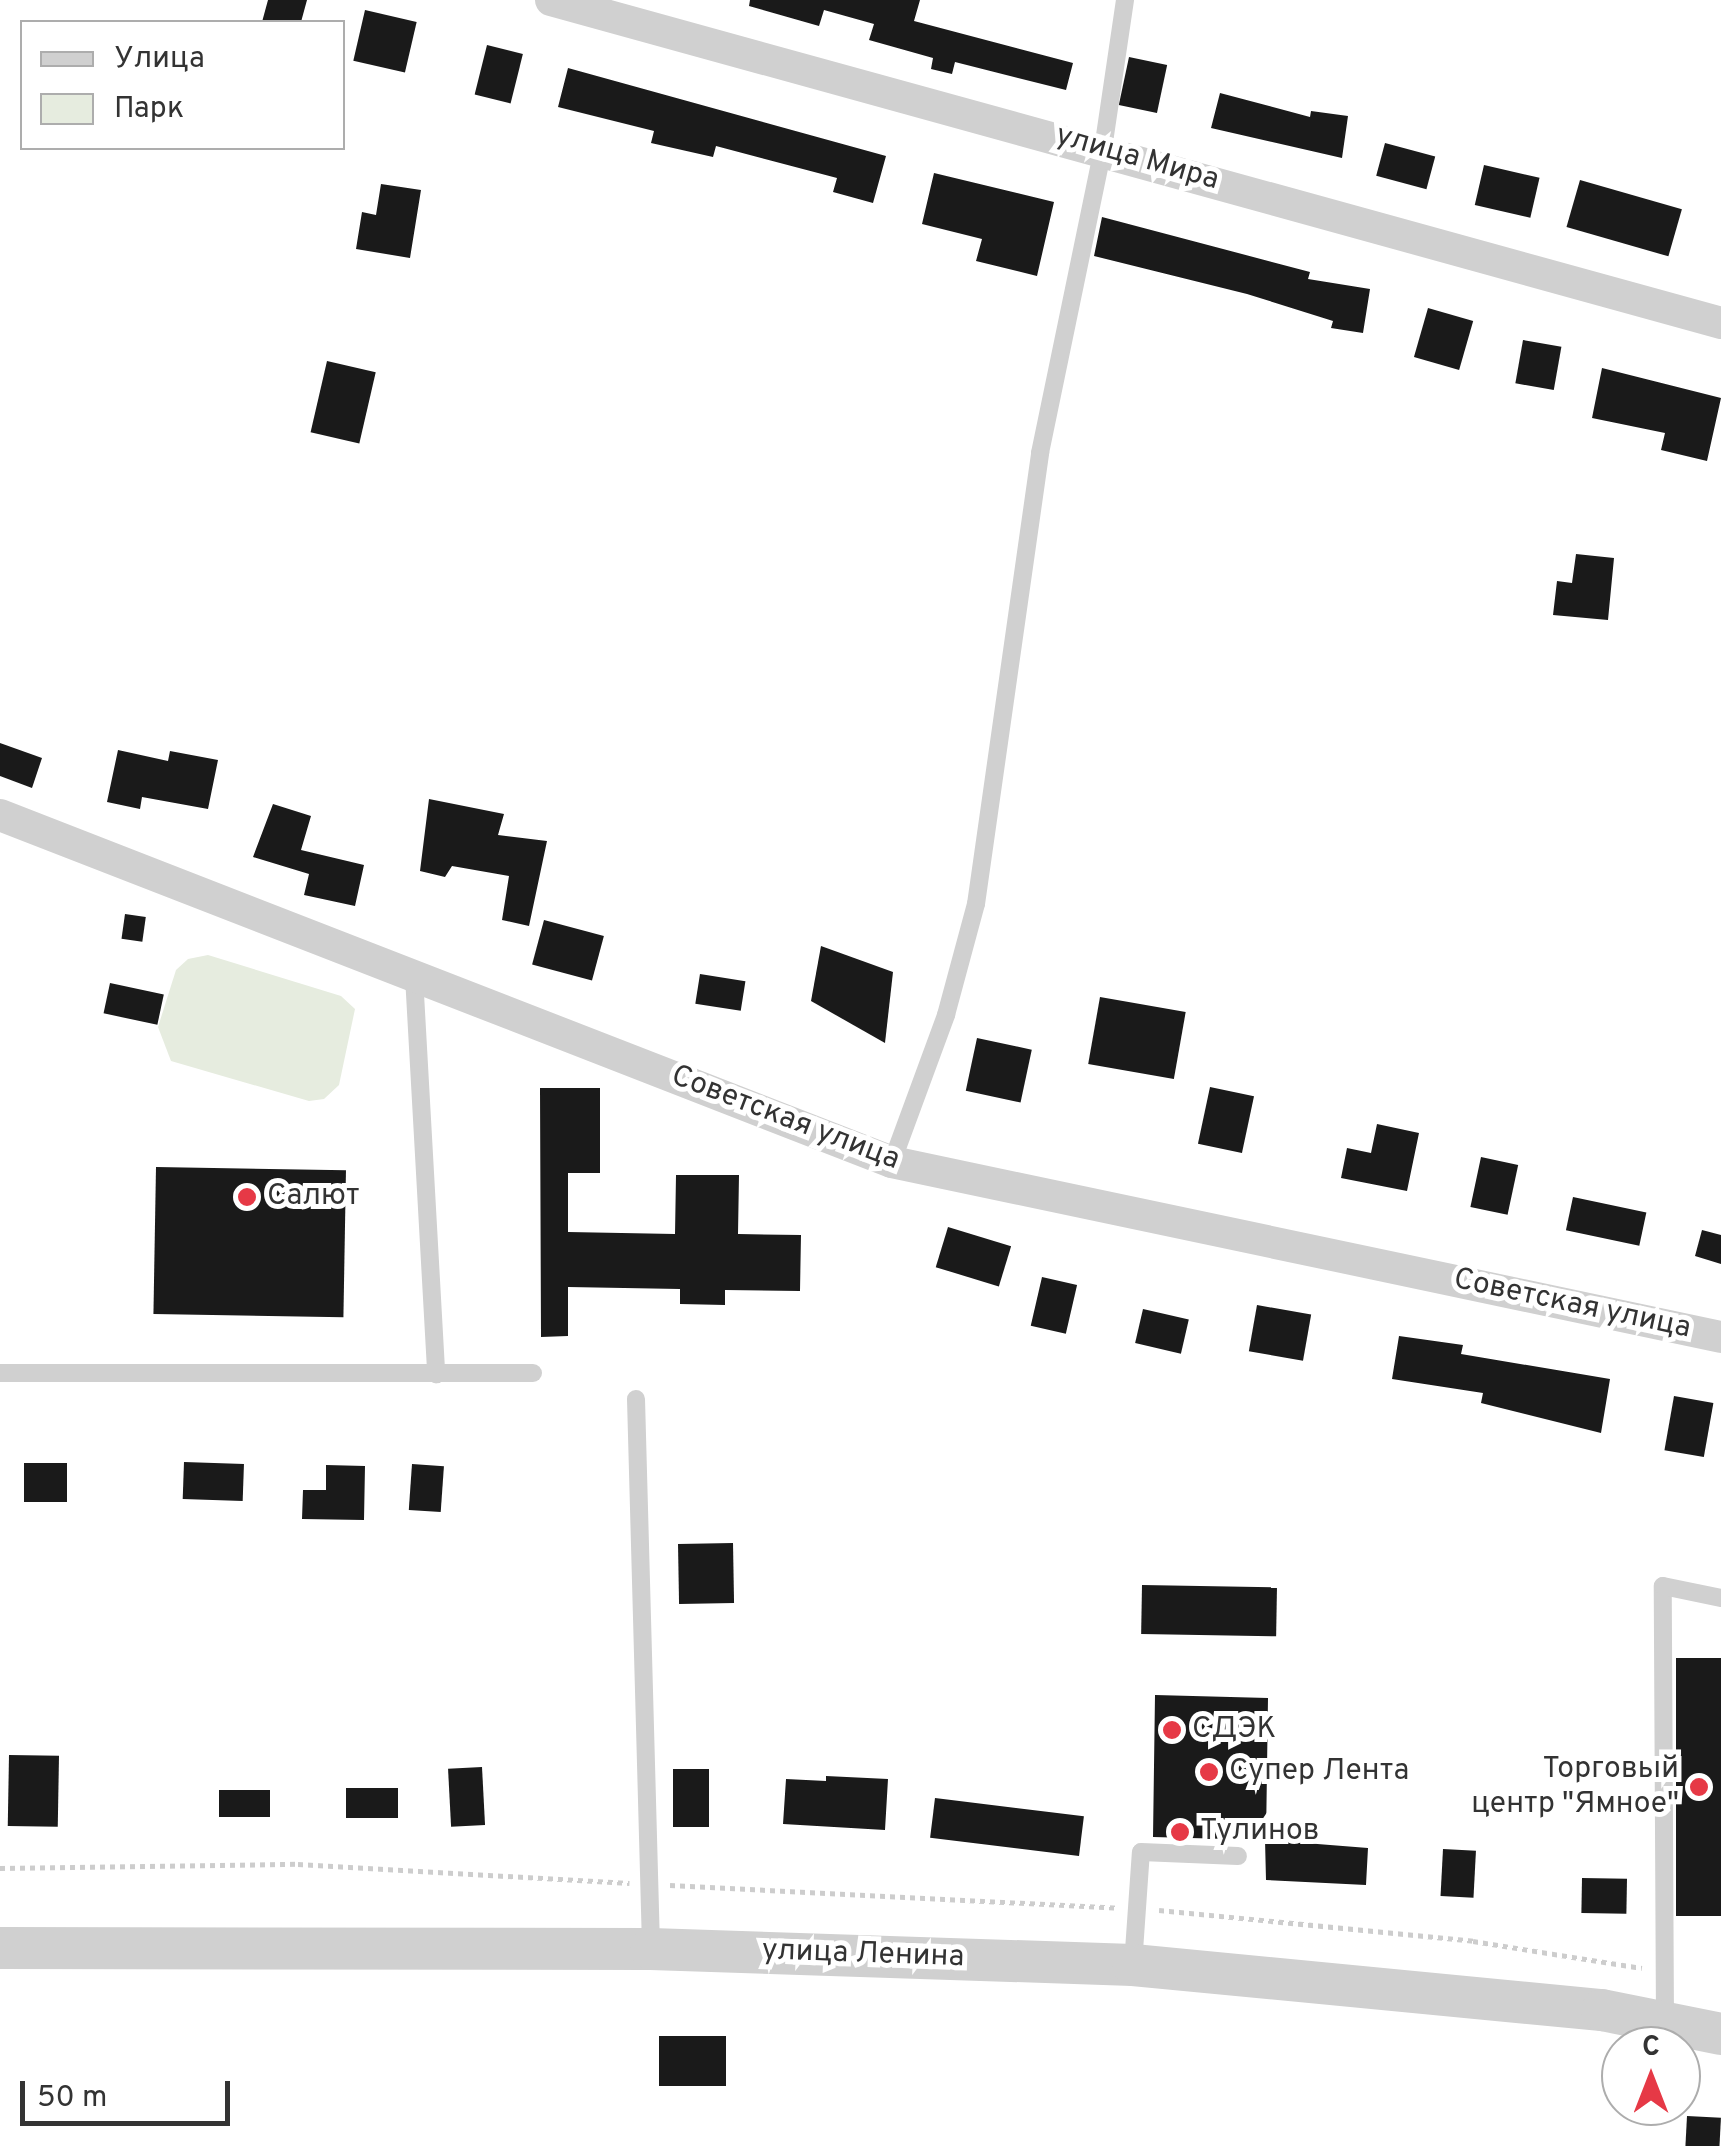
<!DOCTYPE html>
<html>
<head>
<meta charset="utf-8">
<style>
	body { margin:0 }
	#map { position:relative; width:1721px; height:2146px; overflow:hidden; background:#fff; font-family:Overpass,sans-serif }
	div>[style] { position:absolute }
	[style*='--x'] { left:calc(var(--x)*1px); top:calc(var(--y)*1px); width:calc(var(--w)*1px); rotate:calc(var(--a)*1deg) }
	.green>* { inset:0; background:#e6ecdf }
	.building>* { inset:0; background:#1a1a1a; transform-origin:0 0 }
	.path>* { height:5px; margin-top:-2.5px; transform-origin:0; background:repeating-linear-gradient(90deg,#cdcdcd 0 5px,transparent 0 10px) }
	.service>* { height:18px; margin:-9px; padding:0 9px; transform-origin:9px; border-radius:9px; background:#d0d0d0 }
	.minor>* { height:32px; margin:-16px; padding:0 16px; transform-origin:16px; border-radius:16px; background:#d0d0d0 }
	.tertiary>* { height:42px; margin:-21px; padding:0 21px; transform-origin:21px; border-radius:21px; background:#d0d0d0 }
	.dots>* { width:28px; height:28px; translate:-50% -50%; box-sizing:border-box; border:5px solid #fff; border-radius:50% }
	span { translate:-50% -50%; white-space:nowrap; text-align:center; line-height:1.15; -webkit-text-stroke:10px #fff; paint-order:stroke }
	.street-label { font-size:30px; color:#333 }
	.poi-label { font-size:30px; color:#333 }
	.left { translate:0 -50%; text-align:left }
	.right { translate:-100% -50%; text-align:right }
	.legend { position:absolute; left:20px; top:20px; width:325px; height:130px; box-sizing:border-box; background:#fff; border:2px solid #adadad; margin:0; padding:12px 18px; list-style:none; font-size:30px; color:#333 }
	.legend li { display:flex; align-items:center; gap:20px; height:50px }
	.legend b { width:50px; border:2px solid #adadad }
	.north { position:absolute; left:1601px; top:2026px; width:100px; height:100px; box-sizing:border-box; background:#fff; border:2px solid #adadad; border-radius:50%; rotate:0deg; font-size:28px; font-weight:700; line-height:40px; text-align:center; color:#333 }
	.north::after { content:''; display:block; margin:auto; width:35px; height:45px; background:#e63946; clip-path:polygon(50% 0,100% 100%,50% 72%,0 100%) }
	.scale { position:absolute; left:20px; top:2081px; width:210px; height:45px; box-sizing:border-box; border:5px solid #333; border-top:0; padding-left:12px; font-size:30px; line-height:35px; white-space:nowrap; color:#333; -webkit-text-stroke:8px #fff; paint-order:stroke }
</style>
</head>
<body>
<div id="map">
	<div class="green">
		<div style="clip-path:polygon(208px 955px,341px 996px,355px 1009px,339px 1085px,324px 1099px,309px 1101px,171px 1061px,158px 1027px,176px 970px,188px 959px)"></div>
	</div>
	<div class="building">
		<div style="clip-path:polygon(268px 0,307px 0,301px 22px,262px 22px)"></div>
		<div style="clip-path:polygon(750px 0,920px 0,914px 21px,1073px 63px,1066px 90px,955px 62px,952px 74px,931px 69px,933px 58px,869px 40px,874px 24px,824px 10px,819px 26px,749px 6px)"></div>
		<div style="left:365px;top:10px;width:53px;height:52px;rotate:13deg"></div>
		<div style="left:487px;top:45px;width:37px;height:51px;rotate:14deg"></div>
		<div style="left:1129px;top:57px;width:39px;height:49px;rotate:12deg"></div>
		<div style="clip-path:polygon(568px 68px,886px 156px,873px 203px,833px 192px,837px 178px,716px 146px,713px 157px,651px 143px,654px 131px,558px 107px)"></div>
		<div style="clip-path:polygon(1220px 93px,1310px 117px,1311px 111px,1348px 116px,1342px 158px,1211px 128px)"></div>
		<div style="left:1385px;top:143px;width:52px;height:34px;rotate:15deg"></div>
		<div style="left:1484px;top:165px;width:57px;height:41px;rotate:13deg"></div>
		<div style="clip-path:polygon(934px 173px,1054px 202px,1037px 276px,976px 261px,982px 239px,922px 224px)"></div>
		<div style="left:1580px;top:180px;width:106px;height:49px;rotate:16deg"></div>
		<div style="clip-path:polygon(381px 184px,421px 190px,410px 258px,356px 249px,362px 212px,376px 215px)"></div>
		<div style="clip-path:polygon(1102px 217px,1310px 272px,1308px 279px,1370px 289px,1363px 333px,1331px 328px,1333px 321px,1247px 294px,1094px 256px)"></div>
		<div style="left:1428px;top:308px;width:47px;height:51px;rotate:16deg"></div>
		<div style="left:1523px;top:340px;width:39px;height:44px;rotate:10deg"></div>
		<div style="left:327px;top:361px;width:50px;height:73px;rotate:13deg"></div>
		<div style="clip-path:polygon(1602px 368px,1721px 398px,1707px 461px,1661px 450px,1665px 433px,1592px 418px)"></div>
		<div style="clip-path:polygon(1576px 554px,1614px 558px,1608px 620px,1553px 615px,1557px 581px,1572px 583px)"></div>
		<div style="clip-path:polygon(0 743px,42px 758px,32px 788px,0 776px)"></div>
		<div style="clip-path:polygon(118px 750px,168px 761px,170px 751px,218px 760px,208px 809px,142px 797px,140px 809px,107px 802px)"></div>
		<div style="clip-path:polygon(429px 799px,504px 814px,498px 835px,547px 841px,529px 926px,502px 920px,509px 876px,452px 866px,445px 877px,420px 871px)"></div>
		<div style="clip-path:polygon(273px 804px,311px 816px,301px 850px,364px 865px,355px 906px,304px 895px,309px 874px,253px 857px)"></div>
		<div style="left:125px;top:914px;width:21px;height:25px;rotate:8deg"></div>
		<div style="left:544px;top:920px;width:62px;height:46px;rotate:15deg"></div>
		<div style="clip-path:polygon(821px 946px,893px 972px,885px 1043px,811px 1001px)"></div>
		<div style="left:700px;top:974px;width:46px;height:30px;rotate:9deg"></div>
		<div style="left:110px;top:983px;width:55px;height:31px;rotate:12deg"></div>
		<div style="left:1100px;top:997px;width:87px;height:68px;rotate:10deg"></div>
		<div style="left:977px;top:1038px;width:56px;height:54px;rotate:12deg"></div>
		<div style="left:1210px;top:1087px;width:45px;height:58px;rotate:12deg"></div>
		<div style="clip-path:polygon(540px 1088px,600px 1088px,600px 1173px,568px 1173px,568px 1232px,675px 1234px,676px 1175px,739px 1175px,738px 1234px,801px 1235px,800px 1291px,725px 1290px,725px 1305px,680px 1304px,680px 1289px,568px 1287px,568px 1336px,541px 1337px)"></div>
		<div style="clip-path:polygon(1377px 1124px,1419px 1133px,1407px 1191px,1341px 1178px,1347px 1148px,1371px 1153px)"></div>
		<div style="left:1481px;top:1157px;width:38px;height:51px;rotate:12deg"></div>
		<div style="left:156px;top:1167px;width:190px;height:147px;rotate:1deg"></div>
		<div style="left:1573px;top:1197px;width:75px;height:34px;rotate:12deg"></div>
		<div style="left:948px;top:1227px;width:66px;height:42px;rotate:17deg"></div>
		<div style="clip-path:polygon(1702px 1230px,1721px 1235px,1721px 1264px,1695px 1256px)"></div>
		<div style="left:1042px;top:1277px;width:36px;height:50px;rotate:13deg"></div>
		<div style="left:1257px;top:1305px;width:55px;height:47px;rotate:10deg"></div>
		<div style="left:1143px;top:1309px;width:47px;height:35px;rotate:13deg"></div>
		<div style="clip-path:polygon(1399px 1336px,1463px 1345px,1461px 1354px,1610px 1379px,1601px 1433px,1481px 1403px,1483px 1393px,1392px 1379px)"></div>
		<div style="left:1674px;top:1396px;width:40px;height:55px;rotate:10deg"></div>
		<div style="left:184px;top:1462px;width:60px;height:37px;rotate:2deg"></div>
		<div style="left:24px;top:1463px;width:43px;height:39px"></div>
		<div style="left:412px;top:1464px;width:32px;height:46px;rotate:4deg"></div>
		<div style="clip-path:polygon(326px 1465px,365px 1466px,364px 1520px,302px 1519px,303px 1490px,326px 1490px)"></div>
		<div style="left:733px;top:1543px;width:60px;height:55px;rotate:89deg"></div>
		<div style="left:1142px;top:1585px;width:135px;height:49px;rotate:1deg"></div>
		<div style="left:1676px;top:1658px;width:45px;height:258px"></div>
		<div style="clip-path:polygon(1155px 1695px,1268px 1698px,1266px 1840px,1368px 1848px,1366px 1885px,1266px 1880px,1265px 1840px,1153px 1837px)"></div>
		<div style="left:9px;top:1755px;width:50px;height:71px;rotate:1deg"></div>
		<div style="left:482px;top:1767px;width:58px;height:34px;rotate:87deg"></div>
		<div style="left:673px;top:1769px;width:36px;height:58px"></div>
		<div style="clip-path:polygon(826px 1776px,888px 1779px,885px 1830px,783px 1824px,786px 1779px,826px 1781px)"></div>
		<div style="left:346px;top:1788px;width:52px;height:30px"></div>
		<div style="left:219px;top:1790px;width:51px;height:27px"></div>
		<div style="left:935px;top:1798px;width:150px;height:40px;rotate:7deg"></div>
		<div style="left:1443px;top:1849px;width:33px;height:47px;rotate:3deg"></div>
		<div style="left:1582px;top:1878px;width:45px;height:35px;rotate:1deg"></div>
		<div style="left:659px;top:2036px;width:67px;height:50px"></div>
		<div style="left:1687px;top:2116px;width:34px;height:30px;rotate:3deg"></div>
	</div>
	<div class="path">
		<div style="--x:0;--y:1868;--w:298;--a:-0.8"></div>
		<div style="--x:298;--y:1864;--w:332;--a:3.3"></div>
		<div style="--x:670;--y:1885;--w:449;--a:2.9"></div>
		<div style="--x:1159;--y:1910;--w:316;--a:5.6"></div>
		<div style="--x:1473;--y:1941;--w:171;--a:9.1"></div>
	</div>
	<div class="service">
		<div style="--x:414;--y:976;--w:399;--a:86.8"></div>
		<div style="--x:892;--y:1162;--w:157;--a:-69.8"></div>
		<div style="--x:946;--y:1015;--w:115;--a:-74.9"></div>
		<div style="--x:976;--y:904;--w:456;--a:-81.9"></div>
		<div style="--x:1040;--y:453;--w:310;--a:-78.3"></div>
		<div style="--x:1103;--y:149;--w:151;--a:-81.6"></div>
		<div style="--x:0;--y:1373;--w:533;--a:0"></div>
		<div style="--x:636;--y:1399;--w:549;--a:88.43"></div>
		<div style="--x:1133;--y:1965;--w:113;--a:-86"></div>
		<div style="--x:1141;--y:1852;--w:97;--a:2.4"></div>
		<div style="--x:1665;--y:2021;--w:435;--a:-90.3"></div>
		<div style="--x:1663;--y:1586;--w:59;--a:11.7"></div>
	</div>
	<div class="minor">
		<div style="--x:551;--y:0;--w:1214;--a:15.43"></div>
		<div style="--x:0;--y:815;--w:957;--a:21.26"></div>
		<div style="--x:892;--y:1162;--w:847;--a:11.92"></div>
	</div>
	<div class="tertiary">
		<div style="--x:0;--y:1948;--w:651;--a:0.09"></div>
		<div style="--x:651;--y:1949;--w:482;--a:1.9"></div>
		<div style="--x:1133;--y:1965;--w:471;--a:5.5"></div>
		<div style="--x:1602;--y:2010;--w:121;--a:11.4"></div>
	</div>
	<div class="dots">
		<div style="left:247px;top:1197px;background:#e63946"></div>
		<div style="left:1172px;top:1730px;background:#e63946"></div>
		<div style="left:1209px;top:1772px;background:#e63946"></div>
		<div style="left:1699px;top:1787px;background:#e63946"></div>
		<div style="left:1180px;top:1832px;background:#e63946"></div>
	</div>
	<div class="street-label">
		<span style="left:1137px;top:159px;rotate:16deg">улица Мира</span>
		<span style="left:785px;top:1119px;rotate:21deg">Советская улица</span>
		<span style="left:1572px;top:1305px;rotate:12deg">Советская улица</span>
		<span style="left:863px;top:1955px;rotate:2deg">улица Ленина</span>
	</div>
	<div class="poi-label">
		<span class="left" style="left:267px;top:1197px">Салют</span>
		<span class="left" style="left:1192px;top:1730px">СДЭК</span>
		<span class="right" style="left:1679px;top:1787px">Торговый<br>центр "Ямное"</span>
		<span class="left" style="left:1229px;top:1772px">Супер Лента</span>
		<span class="left" style="left:1200px;top:1832px">Тулинов</span>
	</div>
	<ul class="legend">
	<li><b style="height:12px;background:#d0d0d0"></b>Улица</li>
	<li><b style="height:28px;background:#e6ecdf"></b>Парк</li>
	</ul>
	<div class="north">С</div>
	<div class="scale">50 m</div>
</div>
</body>
</html>
